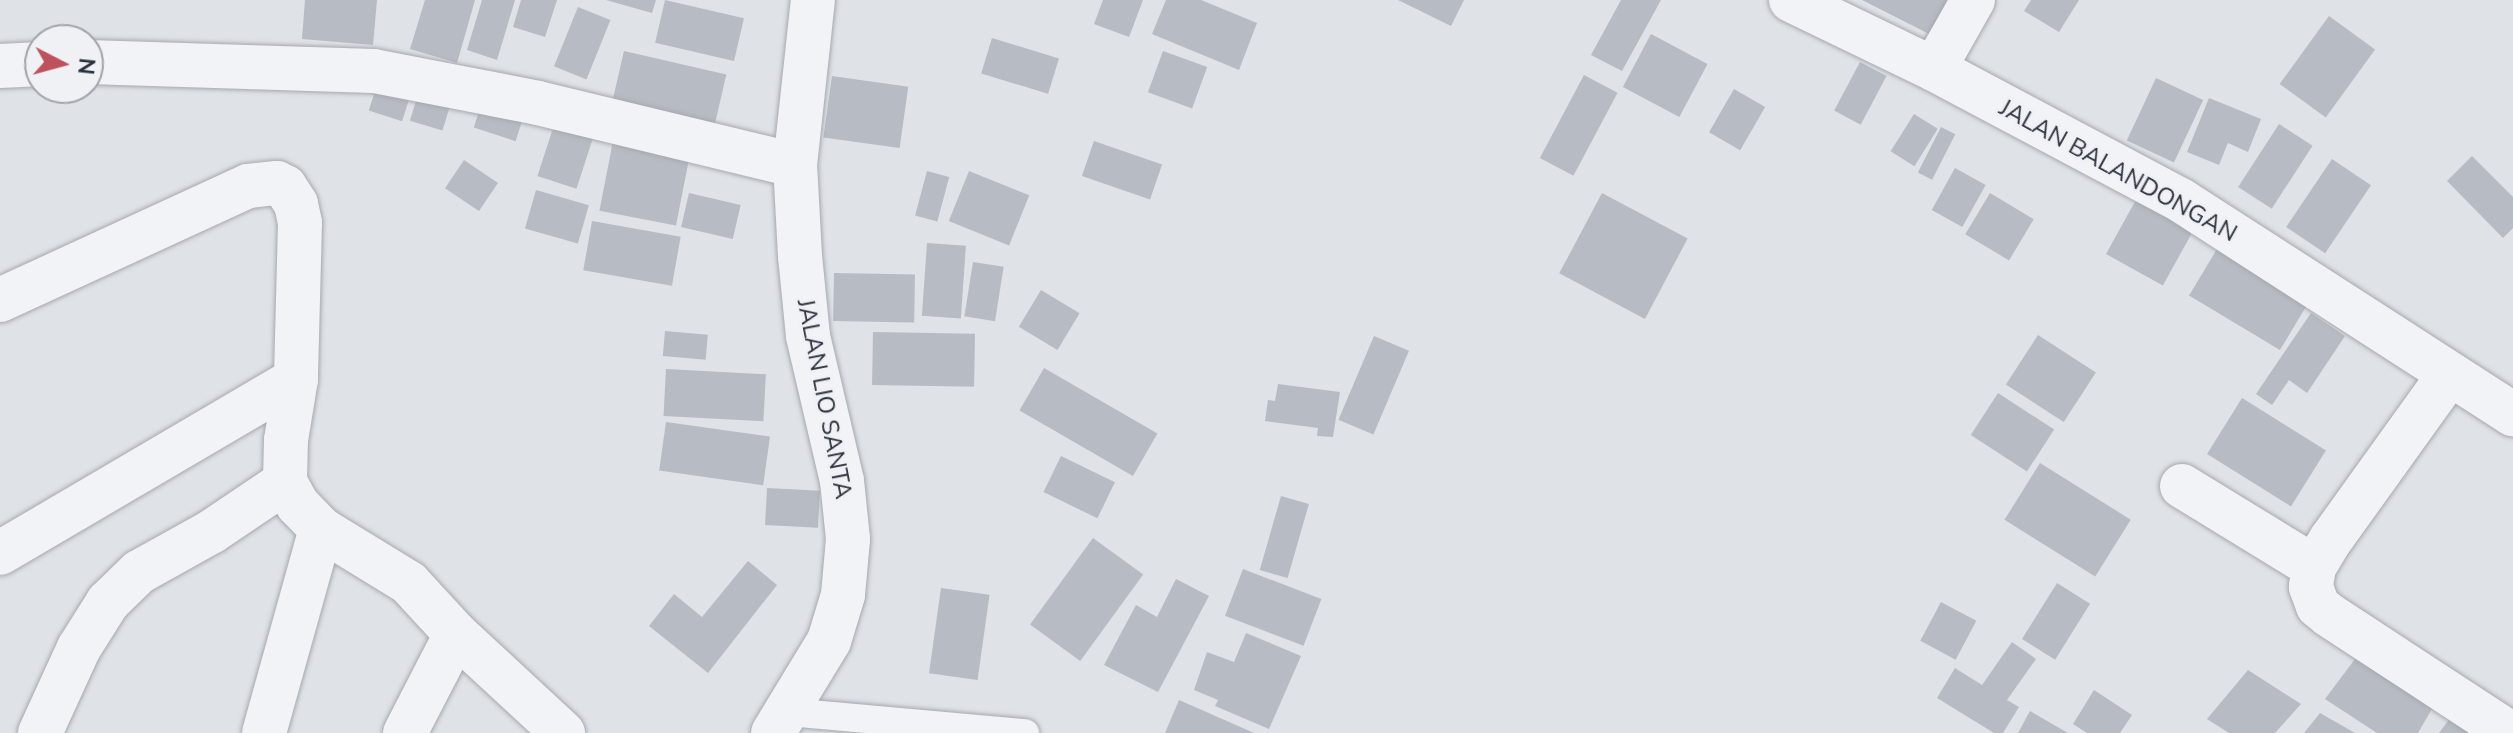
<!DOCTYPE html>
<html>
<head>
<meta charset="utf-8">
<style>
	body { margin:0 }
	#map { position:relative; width:2513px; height:733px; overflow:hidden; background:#dfe2e7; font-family:"Nunito Sans",sans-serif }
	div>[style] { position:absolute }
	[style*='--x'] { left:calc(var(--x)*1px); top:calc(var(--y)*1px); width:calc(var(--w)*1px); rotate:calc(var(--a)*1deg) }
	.building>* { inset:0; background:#b7bbc3; transform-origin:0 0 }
	.roads { filter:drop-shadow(0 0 2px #a5a9b0) drop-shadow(0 0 2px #a5a9b0) }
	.service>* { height:28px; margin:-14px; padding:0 14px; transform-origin:14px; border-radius:14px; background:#f2f3f6 }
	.minor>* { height:44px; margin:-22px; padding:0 22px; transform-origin:22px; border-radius:22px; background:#f2f3f6 }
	span { translate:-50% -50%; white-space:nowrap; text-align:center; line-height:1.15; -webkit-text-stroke:6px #eff1f5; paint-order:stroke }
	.street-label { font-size:24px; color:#2a303c }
	.north { position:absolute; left:24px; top:24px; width:80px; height:80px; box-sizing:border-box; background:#eff1f5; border:2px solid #a0a4ab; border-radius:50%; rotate:96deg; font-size:22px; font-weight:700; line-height:32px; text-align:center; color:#2a303c }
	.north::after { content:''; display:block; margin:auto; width:28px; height:36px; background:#bf515d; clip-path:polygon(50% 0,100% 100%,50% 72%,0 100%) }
</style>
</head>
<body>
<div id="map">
	<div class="building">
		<div style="clip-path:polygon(305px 0,377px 0,373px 45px,302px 39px)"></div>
		<div style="clip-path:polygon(425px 0,475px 0,457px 63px,410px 49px)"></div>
		<div style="clip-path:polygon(482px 0,515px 0,497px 60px,467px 50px)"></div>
		<div style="clip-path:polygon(521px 0,557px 0,545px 37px,513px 27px)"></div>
		<div style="clip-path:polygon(606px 0,656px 0,652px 13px)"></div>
		<div style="left:665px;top:0;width:81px;height:44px;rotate:13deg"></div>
		<div style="clip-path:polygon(1103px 0,1143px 0,1129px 37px,1094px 24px)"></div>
		<div style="clip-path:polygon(1166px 0,1201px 0,1257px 23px,1239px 70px,1152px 34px)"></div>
		<div style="clip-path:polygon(1398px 0,1464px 0,1451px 26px)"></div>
		<div style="clip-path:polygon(1621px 0,1661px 0,1622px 71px,1591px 55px)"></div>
		<div style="clip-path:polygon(1862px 0,1951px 0,1933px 36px)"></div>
		<div style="clip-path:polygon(2031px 0,2079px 0,2059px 32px,2024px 11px)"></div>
		<div style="left:578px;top:7px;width:35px;height:64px;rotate:22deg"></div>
		<div style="left:2329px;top:16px;width:57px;height:84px;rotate:36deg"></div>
		<div style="left:1651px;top:34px;width:64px;height:60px;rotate:28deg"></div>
		<div style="left:992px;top:38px;width:70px;height:37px;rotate:17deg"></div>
		<div style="left:624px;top:51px;width:105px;height:50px;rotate:13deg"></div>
		<div style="left:1163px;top:51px;width:47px;height:44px;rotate:20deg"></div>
		<div style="left:1860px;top:62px;width:30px;height:55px;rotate:28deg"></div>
		<div style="left:1584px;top:75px;width:38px;height:94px;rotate:28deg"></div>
		<div style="left:832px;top:76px;width:77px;height:62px;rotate:8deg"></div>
		<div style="left:2156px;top:78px;width:52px;height:69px;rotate:25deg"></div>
		<div style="left:378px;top:82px;width:35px;height:30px;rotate:18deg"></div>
		<div style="left:1734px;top:89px;width:36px;height:50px;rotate:30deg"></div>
		<div style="left:419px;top:91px;width:34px;height:31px;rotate:17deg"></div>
		<div style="clip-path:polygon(2209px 98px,2261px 119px,2248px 152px,2228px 143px,2219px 165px,2187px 152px)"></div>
		<div style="left:483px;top:99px;width:44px;height:30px;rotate:18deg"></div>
		<div style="left:1914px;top:114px;width:28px;height:44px;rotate:32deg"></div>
		<div style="left:556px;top:119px;width:41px;height:60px;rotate:18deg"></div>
		<div style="left:2279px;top:124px;width:40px;height:75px;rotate:33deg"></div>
		<div style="left:1941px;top:127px;width:16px;height:51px;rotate:27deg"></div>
		<div style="left:613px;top:141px;width:78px;height:71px;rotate:11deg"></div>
		<div style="left:1094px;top:141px;width:72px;height:37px;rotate:19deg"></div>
		<div style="clip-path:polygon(2472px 156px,2513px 197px,2513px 228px,2503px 238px,2447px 181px)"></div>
		<div style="left:2332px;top:159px;width:47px;height:82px;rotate:34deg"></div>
		<div style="left:464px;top:160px;width:41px;height:34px;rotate:34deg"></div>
		<div style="left:1955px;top:168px;width:35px;height:48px;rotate:29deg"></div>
		<div style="left:927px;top:171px;width:23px;height:46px;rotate:15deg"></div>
		<div style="left:969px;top:171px;width:65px;height:54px;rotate:22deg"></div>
		<div style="left:536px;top:190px;width:55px;height:40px;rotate:16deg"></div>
		<div style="left:689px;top:193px;width:53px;height:35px;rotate:13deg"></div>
		<div style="left:1602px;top:193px;width:97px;height:91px;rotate:28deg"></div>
		<div style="left:1990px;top:193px;width:51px;height:48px;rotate:31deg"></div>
		<div style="left:2137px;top:198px;width:65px;height:64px;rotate:29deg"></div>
		<div style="left:592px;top:221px;width:90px;height:50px;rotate:10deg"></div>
		<div style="left:927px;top:243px;width:39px;height:73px;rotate:4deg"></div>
		<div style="left:2220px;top:244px;width:106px;height:60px;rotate:31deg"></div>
		<div style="left:973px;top:262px;width:31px;height:55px;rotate:9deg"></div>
		<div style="left:834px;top:273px;width:81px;height:48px;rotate:1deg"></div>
		<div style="left:1041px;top:290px;width:45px;height:43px;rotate:31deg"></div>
		<div style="clip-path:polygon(2311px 313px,2345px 336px,2307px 393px,2289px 380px,2272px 405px,2256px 394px)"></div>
		<div style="left:665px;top:331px;width:43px;height:25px;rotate:5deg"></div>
		<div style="left:873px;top:332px;width:102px;height:53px;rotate:1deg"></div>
		<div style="left:2038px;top:335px;width:69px;height:59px;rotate:33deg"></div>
		<div style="left:1374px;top:336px;width:38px;height:91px;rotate:23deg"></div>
		<div style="left:1044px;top:368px;width:131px;height:49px;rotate:30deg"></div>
		<div style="left:666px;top:369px;width:100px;height:47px;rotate:3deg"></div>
		<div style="clip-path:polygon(1278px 384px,1340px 392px,1333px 437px,1317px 436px,1318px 428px,1265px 421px,1268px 400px,1275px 401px)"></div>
		<div style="left:1998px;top:393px;width:67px;height:50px;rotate:33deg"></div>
		<div style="left:2242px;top:398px;width:99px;height:66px;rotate:32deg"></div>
		<div style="left:666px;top:422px;width:105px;height:49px;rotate:8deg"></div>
		<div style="left:1061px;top:456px;width:60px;height:40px;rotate:26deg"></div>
		<div style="left:2040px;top:463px;width:107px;height:67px;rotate:32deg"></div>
		<div style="left:767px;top:488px;width:53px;height:37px;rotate:3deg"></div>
		<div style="left:1281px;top:496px;width:29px;height:77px;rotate:16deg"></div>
		<div style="left:1093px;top:538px;width:62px;height:107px;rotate:36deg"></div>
		<div style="clip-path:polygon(748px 561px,777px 585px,708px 673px,649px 626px,674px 594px,702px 617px)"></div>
		<div style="left:1243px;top:569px;width:84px;height:50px;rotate:21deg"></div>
		<div style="clip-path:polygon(1176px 579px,1209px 596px,1158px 692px,1104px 665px,1136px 605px,1157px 617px)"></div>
		<div style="left:2057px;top:583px;width:39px;height:66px;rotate:32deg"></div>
		<div style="left:941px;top:588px;width:49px;height:86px;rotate:8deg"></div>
		<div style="left:1941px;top:602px;width:40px;height:44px;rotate:28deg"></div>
		<div style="clip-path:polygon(1246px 633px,1301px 656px,1269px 729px,1215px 706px,1218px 700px,1194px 690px,1207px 652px,1234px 662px)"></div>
		<div style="clip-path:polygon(2012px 642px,2036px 659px,2007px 700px,2019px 707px,2003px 733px,1994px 733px,1937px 698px,1955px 668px,1982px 685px)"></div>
		<div style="clip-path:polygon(2355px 659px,2433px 707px,2418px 733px,2377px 733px,2325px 699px)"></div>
		<div style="clip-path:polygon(2248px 670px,2301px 704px,2275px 733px,2229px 733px,2207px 719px)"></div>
		<div style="clip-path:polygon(2094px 690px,2132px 715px,2120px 733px,2087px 733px,2073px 724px)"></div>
		<div style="clip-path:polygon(1179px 700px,1254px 733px,1165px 733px)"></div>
		<div style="clip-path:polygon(2030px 711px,2068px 733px,2018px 733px)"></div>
		<div style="clip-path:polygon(2320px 713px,2355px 733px,2304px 733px)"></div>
		<div style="clip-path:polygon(2451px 717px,2473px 733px,2439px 733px)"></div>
	</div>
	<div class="roads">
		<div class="service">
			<div style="--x:788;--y:712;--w:238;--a:5.1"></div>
		</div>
		<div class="minor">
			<div style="--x:1791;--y:0;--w:159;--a:25.8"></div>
			<div style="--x:1934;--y:69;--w:281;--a:28"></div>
			<div style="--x:2182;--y:201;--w:394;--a:32.8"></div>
			<div style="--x:88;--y:62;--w:286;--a:1.8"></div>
			<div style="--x:374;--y:71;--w:167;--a:11"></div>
			<div style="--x:538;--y:103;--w:264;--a:13.6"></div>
			<div style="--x:0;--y:66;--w:40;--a:-2.9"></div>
			<div style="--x:1934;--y:69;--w:79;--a:-60.5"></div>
			<div style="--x:0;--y:300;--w:273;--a:-24.7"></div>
			<div style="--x:248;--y:186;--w:29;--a:-6"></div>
			<div style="--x:277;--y:183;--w:9;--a:27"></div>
			<div style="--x:285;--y:187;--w:20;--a:57"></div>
			<div style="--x:296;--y:204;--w:19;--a:78"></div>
			<div style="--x:300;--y:223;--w:156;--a:91.5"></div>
			<div style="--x:296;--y:379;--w:62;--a:99.3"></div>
			<div style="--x:286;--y:440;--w:42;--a:91.4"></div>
			<div style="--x:285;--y:482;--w:26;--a:61"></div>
			<div style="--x:298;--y:505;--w:33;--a:46"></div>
			<div style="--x:321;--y:529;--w:103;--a:31.5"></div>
			<div style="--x:409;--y:583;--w:69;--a:47.3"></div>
			<div style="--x:456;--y:634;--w:146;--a:42.8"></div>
			<div style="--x:2449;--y:375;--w:202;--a:125.7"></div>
			<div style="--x:2331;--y:539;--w:33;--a:121"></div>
			<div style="--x:2314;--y:567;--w:20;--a:99"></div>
			<div style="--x:2311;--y:587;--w:20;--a:70"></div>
			<div style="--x:2318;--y:606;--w:14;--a:39"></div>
			<div style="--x:2329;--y:615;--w:215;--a:33.2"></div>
			<div style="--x:2182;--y:486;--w:155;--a:31.5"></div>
			<div style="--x:0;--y:553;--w:343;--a:-30.4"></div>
			<div style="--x:40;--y:733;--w:94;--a:-65.4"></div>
			<div style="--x:79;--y:648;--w:54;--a:-57.8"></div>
			<div style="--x:108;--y:602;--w:43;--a:-44.1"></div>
			<div style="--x:139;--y:572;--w:82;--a:-29.1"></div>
			<div style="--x:211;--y:532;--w:89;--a:-34"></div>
			<div style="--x:264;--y:733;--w:212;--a:-74.4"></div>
			<div style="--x:405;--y:733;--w:111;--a:-62.7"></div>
			<div style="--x:773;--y:733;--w:108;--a:-58.7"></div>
			<div style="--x:829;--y:641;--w:48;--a:-73.1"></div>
			<div style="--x:843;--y:595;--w:56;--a:-84.9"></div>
			<div style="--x:848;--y:539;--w:58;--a:-95.9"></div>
			<div style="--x:842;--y:481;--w:149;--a:-103.2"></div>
			<div style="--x:808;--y:336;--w:80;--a:-95.7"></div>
			<div style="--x:800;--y:256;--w:91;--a:-93.1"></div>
			<div style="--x:795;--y:165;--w:166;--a:-83.8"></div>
		</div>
	</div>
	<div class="street-label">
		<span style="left:2118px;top:171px;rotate:29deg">JALAN BALANDONGAN</span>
		<span style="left:824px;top:399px;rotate:79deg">JALAN LIO SANTA</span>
	</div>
	<div class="north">N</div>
</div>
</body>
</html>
